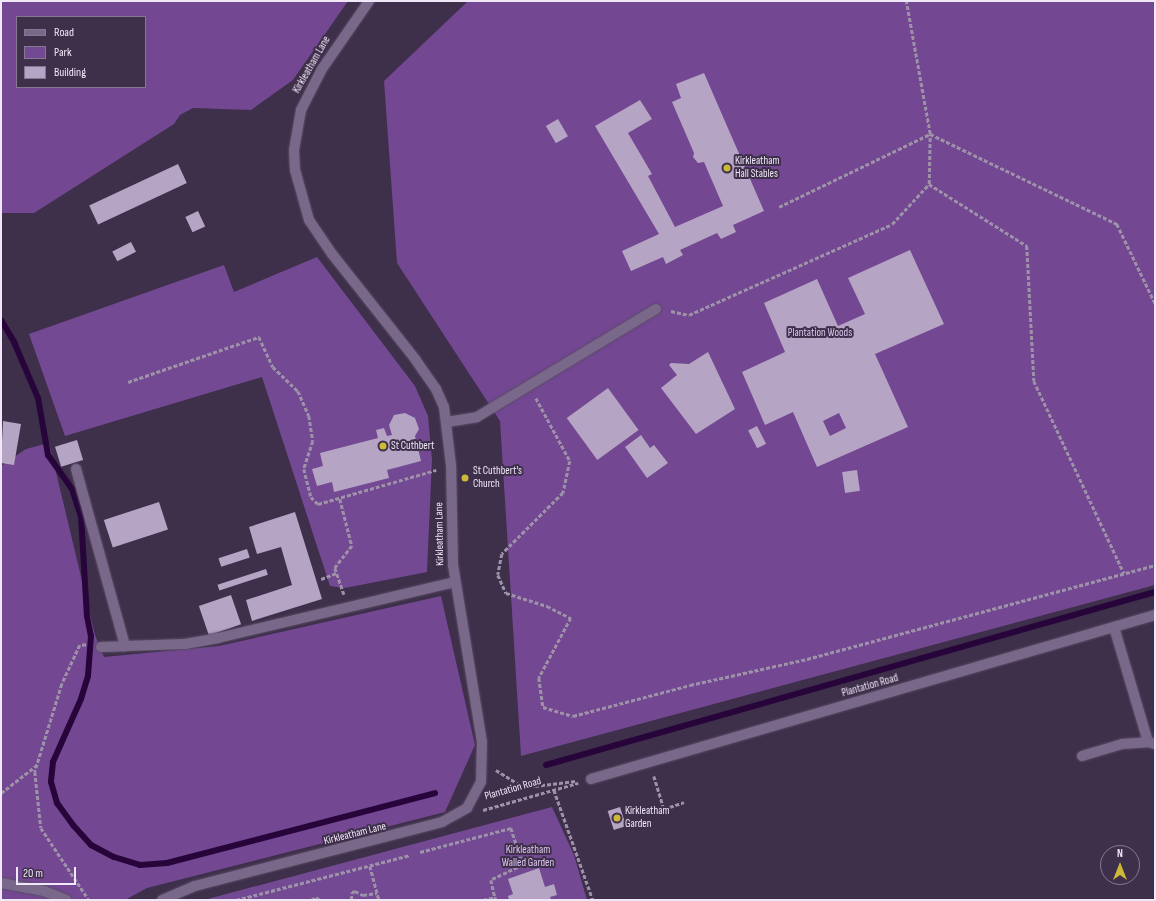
<!DOCTYPE html>
<html>
<head>
<meta charset="utf-8">
<style>
	body { margin:0 }
	#map { position:relative; width:1156px; height:901px; overflow:hidden; background:#3e2f4a; font-family:"Sofia Sans Condensed",sans-serif }
	div>[style] { position:absolute }
	[style*='--x'] { left:calc(var(--x)*1px); top:calc(var(--y)*1px); width:calc(var(--w)*1px); rotate:calc(var(--a)*1deg) }
	.green>* { inset:0; background:#744993 }
	.forest>* { inset:0; background:#734792 }
	.stream>* { height:6px; margin:-3px; padding:0 3px; transform-origin:3px; border-radius:3px; background:#27053b }
	.building>* { inset:0; background:#b5a4c4; transform-origin:0 0 }
	.path>* { height:2.5px; margin-top:-1.25px; transform-origin:0; background:repeating-linear-gradient(90deg,#9d92a7 0 4px,transparent 0 6px) }
	.roads { filter:drop-shadow(0 0 1px #5a4c66) drop-shadow(0 0 1px #5a4c66) }
	.lane>* { height:10px; margin:-5px; padding:0 5px; transform-origin:5px; border-radius:5px; background:#7a688a }
	.street>* { height:10px; margin:-5px; padding:0 5px; transform-origin:5px; border-radius:5px; background:#7a688a }
	.dots>* { width:11px; height:11px; translate:-50% -50%; box-sizing:border-box; border:2px solid #3e2f4a; border-radius:50% }
	span { translate:-50% -50%; white-space:nowrap; text-align:center; line-height:1.15; -webkit-text-stroke:4px #3e2f4a; paint-order:stroke }
	.street-label { font-size:11px; color:#f0e7f8 }
	.poi-label { font-size:11px; color:#f0e7f8 }
	.left { translate:0 -50%; text-align:left }
	.park-label { font-size:11px; color:#dec8f1 }
	.frame { position:absolute; inset:0; border:2px solid #f0e7f8; pointer-events:none }
	.legend { position:absolute; left:16px; top:16px; width:130px; height:72px; box-sizing:border-box; background:#3e2f4a; border:1px solid #857990; margin:0; padding:5px 7px; list-style:none; font-size:12px; color:#f0e7f8 }
	.legend li { display:flex; align-items:center; gap:8px; height:20px }
	.legend b { width:20px; border:1px solid #857990 }
	.north { position:absolute; left:1100px; top:845px; width:40px; height:40px; box-sizing:border-box; background:#3e2f4a; border:1px solid #857990; border-radius:50%; rotate:0deg; font-size:11px; font-weight:700; line-height:16px; text-align:center; color:#f0e7f8 }
	.north::after { content:''; display:block; margin:auto; width:14px; height:18px; background:#ceb837; clip-path:polygon(50% 0,100% 100%,50% 72%,0 100%) }
	.scale { position:absolute; left:16px; top:867px; width:60px; height:18px; box-sizing:border-box; border:2px solid #f0e7f8; border-top:0; padding-left:5px; font-size:12px; line-height:14px; white-space:nowrap; color:#f0e7f8; -webkit-text-stroke:3px #3e2f4a; paint-order:stroke }
</style>
</head>
<body>
<div id="map">
	<div class="green">
		<div style="clip-path:polygon(317px 257px,415px 386px,428px 416px,432px 460px,427px 572px,345px 588px,330px 586px,262px 377px,65px 436px,29px 334px,224px 265px,234px 292px)"></div>
		<div style="clip-path:polygon(552px 807px,574px 855px,587px 900px,204px 900px)"></div>
	</div>
	<div class="forest">
		<div style="clip-path:polygon(evenodd,1px 1px,348px 1px,293px 80px,251px 110px,193px 108px,180px 115px,174px 124px,34px 213px,1px 213px,1px 1px,17px 17px,145px 17px,145px 87px,17px 87px,17px 17px)"></div>
		<div style="clip-path:polygon(468px 1px,1155px 1px,1155px 585px,521px 756px,500px 421px,397px 263px,384px 81px)"></div>
		<div style="clip-path:polygon(49px 443px,95px 635px,104px 657px,219px 646px,441px 596px,475px 745px,445px 812px,147px 888px,125px 900px,1px 900px,1px 466px,26px 449px)"></div>
	</div>
	<div class="stream">
		<div style="--x:1;--y:320;--w:26;--a:59"></div>
		<div style="--x:14;--y:342;--w:61;--a:66.8"></div>
		<div style="--x:38;--y:398;--w:58;--a:80"></div>
		<div style="--x:48;--y:455;--w:42;--a:54.8"></div>
		<div style="--x:72;--y:489;--w:28;--a:72"></div>
		<div style="--x:81;--y:516;--w:100;--a:86.6"></div>
		<div style="--x:87;--y:616;--w:20;--a:79"></div>
		<div style="--x:91;--y:636;--w:40;--a:94.3"></div>
		<div style="--x:88;--y:676;--w:24;--a:107"></div>
		<div style="--x:81;--y:699;--w:69;--a:114"></div>
		<div style="--x:53;--y:762;--w:20;--a:96"></div>
		<div style="--x:51;--y:782;--w:22;--a:74"></div>
		<div style="--x:57;--y:803;--w:27;--a:54"></div>
		<div style="--x:73;--y:825;--w:27;--a:48"></div>
		<div style="--x:91;--y:845;--w:26;--a:28"></div>
		<div style="--x:114;--y:857;--w:27;--a:17"></div>
		<div style="--x:140;--y:865;--w:27;--a:-4"></div>
		<div style="--x:167;--y:863;--w:277;--a:-14.6"></div>
		<div style="--x:546;--y:765;--w:633;--a:-15.86"></div>
	</div>
	<div class="building">
		<div style="clip-path:polygon(704px 73px,764px 211px,733px 225px,736px 232px,721px 239px,717px 233px,680px 250px,683px 255px,666px 264px,663px 257px,631px 271px,622px 251px,659px 234px,595px 126px,640px 100px,652px 119px,628px 133px,652px 174px,648px 176px,675px 227px,723px 206px,704px 162px,698px 163px,693px 157px,694px 153px,672px 102px,681px 98px,676px 84px)"></div>
		<div style="left:558px;top:119px;width:20px;height:14px;rotate:60deg"></div>
		<div style="left:178px;top:164px;width:21px;height:98px;rotate:65deg"></div>
		<div style="left:198px;top:211px;width:17px;height:14px;rotate:65deg"></div>
		<div style="left:131px;top:242px;width:11px;height:21px;rotate:63deg"></div>
		<div style="clip-path:polygon(evenodd,910px 250px,944px 324px,875px 354px,908px 427px,817px 467px,793px 412px,765px 425px,742px 372px,785px 352px,764px 303px,817px 279px,838px 326px,865px 314px,848px 278px,910px 250px,839px 413px,846px 428px,830px 436px,823px 421px,839px 413px)"></div>
		<div style="clip-path:polygon(708px 352px,735px 409px,696px 434px,661px 388px,677px 375px,669px 365px,671px 363px,689px 364px)"></div>
		<div style="left:608px;top:388px;width:52px;height:51px;rotate:54deg"></div>
		<div style="clip-path:polygon(405px 413px,415px 418px,419px 429px,415px 436px,421px 461px,387px 470px,389px 478px,334px 492px,332px 482px,317px 486px,312px 469px,323px 466px,320px 453px,378px 438px,376px 430px,384px 428px,387px 436px,392px 435px,389px 425px,394px 415px)"></div>
		<div style="clip-path:polygon(3px 421px,21px 424px,14px 465px,1px 463px)"></div>
		<div style="left:757px;top:426px;width:20px;height:10px;rotate:63deg"></div>
		<div style="clip-path:polygon(641px 435px,650px 448px,654px 445px,668px 463px,647px 478px,625px 447px)"></div>
		<div style="left:77px;top:440px;width:21px;height:23px;rotate:73deg"></div>
		<div style="left:857px;top:470px;width:21px;height:15px;rotate:82deg"></div>
		<div style="left:159px;top:502px;width:29px;height:58px;rotate:72deg"></div>
		<div style="clip-path:polygon(295px 512px,322px 599px,252px 621px,246px 600px,292px 585px,281px 547px,257px 554px,249px 527px)"></div>
		<div style="left:247px;top:549px;width:9px;height:30px;rotate:72deg"></div>
		<div style="left:266px;top:569px;width:6px;height:51px;rotate:72deg"></div>
		<div style="left:231px;top:595px;width:31px;height:34px;rotate:71deg"></div>
		<div style="left:620px;top:807px;width:20px;height:13px;rotate:72deg"></div>
		<div style="clip-path:polygon(539px 868px,545px 887px,554px 884px,557px 895px,550px 897px,551px 900px,509px 900px,508px 896px,513px 894px,508px 879px)"></div>
	</div>
	<div class="path">
		<div style="--x:929;--y:184;--w:116;--a:32.3"></div>
		<div style="--x:1027;--y:246;--w:135;--a:87"></div>
		<div style="--x:1034;--y:381;--w:212;--a:64.9"></div>
		<div style="--x:779;--y:207;--w:168;--a:-25.8"></div>
		<div style="--x:930;--y:134;--w:135;--a:-100.2"></div>
		<div style="--x:671;--y:311;--w:18;--a:13"></div>
		<div style="--x:689;--y:315;--w:222;--a:-24.1"></div>
		<div style="--x:892;--y:224;--w:54;--a:-47.2"></div>
		<div style="--x:929;--y:184;--w:50;--a:-88.9"></div>
		<div style="--x:930;--y:134;--w:208;--a:25.7"></div>
		<div style="--x:1117;--y:224;--w:88;--a:64.3"></div>
		<div style="--x:128;--y:382;--w:139;--a:-19"></div>
		<div style="--x:259;--y:337;--w:33;--a:65"></div>
		<div style="--x:273;--y:367;--w:35;--a:44"></div>
		<div style="--x:298;--y:391;--w:27;--a:66"></div>
		<div style="--x:309;--y:416;--w:25;--a:81"></div>
		<div style="--x:313;--y:441;--w:29;--a:108"></div>
		<div style="--x:304;--y:469;--w:29;--a:76"></div>
		<div style="--x:311;--y:497;--w:10;--a:45"></div>
		<div style="--x:318;--y:504;--w:123;--a:-16.1"></div>
		<div style="--x:536;--y:398;--w:72;--a:61.6"></div>
		<div style="--x:570;--y:461;--w:33;--a:102"></div>
		<div style="--x:563;--y:493;--w:86;--a:135"></div>
		<div style="--x:502;--y:554;--w:21;--a:101"></div>
		<div style="--x:498;--y:575;--w:20;--a:66"></div>
		<div style="--x:506;--y:593;--w:43;--a:17.6"></div>
		<div style="--x:547;--y:606;--w:27;--a:27"></div>
		<div style="--x:571;--y:618;--w:68;--a:118.1"></div>
		<div style="--x:539;--y:678;--w:29;--a:82"></div>
		<div style="--x:543;--y:707;--w:31;--a:17"></div>
		<div style="--x:573;--y:716;--w:121;--a:-14.8"></div>
		<div style="--x:690;--y:685;--w:120;--a:-12.5"></div>
		<div style="--x:807;--y:659;--w:360;--a:-15.1"></div>
		<div style="--x:340;--y:499;--w:49;--a:75.7"></div>
		<div style="--x:352;--y:546;--w:28;--a:128"></div>
		<div style="--x:335;--y:568;--w:28;--a:71"></div>
		<div style="--x:321;--y:579;--w:17;--a:-21"></div>
		<div style="--x:86;--y:645;--w:6;--a:180"></div>
		<div style="--x:80;--y:645;--w:43;--a:114.8"></div>
		<div style="--x:62;--y:684;--w:92;--a:107.1"></div>
		<div style="--x:35;--y:772;--w:56;--a:83.9"></div>
		<div style="--x:41;--y:828;--w:87;--a:56.3"></div>
		<div style="--x:496;--y:770;--w:28;--a:32"></div>
		<div style="--x:520;--y:785;--w:15;--a:4"></div>
		<div style="--x:535;--y:786;--w:41;--a:-7"></div>
		<div style="--x:654;--y:776;--w:34;--a:73"></div>
		<div style="--x:664;--y:809;--w:21;--a:-19"></div>
		<div style="--x:554;--y:790;--w:117;--a:70.5"></div>
		<div style="--x:1;--y:793;--w:46;--a:-37.9"></div>
		<div style="--x:483;--y:810;--w:99;--a:-15.9"></div>
		<div style="--x:420;--y:852;--w:94;--a:-14.8"></div>
		<div style="--x:511;--y:828;--w:39;--a:72"></div>
		<div style="--x:523;--y:865;--w:35;--a:155"></div>
		<div style="--x:491;--y:880;--w:17;--a:77"></div>
		<div style="--x:370;--y:866;--w:35;--a:75"></div>
		<div style="--x:236;--y:900;--w:180;--a:-14.5"></div>
		<div style="--x:311;--y:900;--w:6;--a:-31"></div>
		<div style="--x:316;--y:897;--w:5;--a:37"></div>
		<div style="--x:351;--y:900;--w:8;--a:-83"></div>
		<div style="--x:352;--y:892;--w:3;--a:-18"></div>
		<div style="--x:355;--y:891;--w:9;--a:27"></div>
		<div style="--x:363;--y:895;--w:14;--a:-8"></div>
		<div style="--x:483;--y:900;--w:12;--a:-14"></div>
		<div style="--x:495;--y:897;--w:3;--a:72"></div>
	</div>
	<div class="roads">
		<div class="lane">
			<div style="--x:447;--y:422;--w:30;--a:-9"></div>
			<div style="--x:477;--y:417;--w:209;--a:-31.1"></div>
			<div style="--x:76;--y:469;--w:184;--a:74.5"></div>
			<div style="--x:125;--y:646;--w:60;--a:-1.9"></div>
			<div style="--x:185;--y:644;--w:34;--a:-10"></div>
			<div style="--x:218;--y:638;--w:243;--a:-13.3"></div>
			<div style="--x:1114;--y:627;--w:120;--a:73.5"></div>
			<div style="--x:1148;--y:742;--w:7;--a:16"></div>
			<div style="--x:101;--y:647;--w:24;--a:-2"></div>
			<div style="--x:1082;--y:756;--w:42;--a:-16.7"></div>
			<div style="--x:1122;--y:744;--w:26;--a:-4"></div>
			<div style="--x:591;--y:779;--w:587;--a:-16.21"></div>
			<div style="--x:1;--y:883;--w:44;--a:10.5"></div>
			<div style="--x:44;--y:891;--w:24;--a:22"></div>
		</div>
		<div class="street">
			<div style="--x:162;--y:900;--w:36;--a:-23"></div>
			<div style="--x:195;--y:886;--w:255;--a:-14.5"></div>
			<div style="--x:442;--y:822;--w:29;--a:-29"></div>
			<div style="--x:467;--y:808;--w:30;--a:-62"></div>
			<div style="--x:481;--y:782;--w:40;--a:-88.6"></div>
			<div style="--x:482;--y:742;--w:179;--a:-99.3"></div>
			<div style="--x:453;--y:565;--w:100;--a:-91.1"></div>
			<div style="--x:451;--y:465;--w:58;--a:-96.9"></div>
			<div style="--x:444;--y:407;--w:20;--a:-114"></div>
			<div style="--x:436;--y:389;--w:35;--a:-125"></div>
			<div style="--x:416;--y:360;--w:135;--a:-128.4"></div>
			<div style="--x:332;--y:254;--w:41;--a:-124.1"></div>
			<div style="--x:309;--y:220;--w:52;--a:-105.6"></div>
			<div style="--x:295;--y:170;--w:20;--a:-93"></div>
			<div style="--x:294;--y:150;--w:41;--a:-80.1"></div>
			<div style="--x:301;--y:110;--w:46;--a:-62.9"></div>
			<div style="--x:322;--y:69;--w:83;--a:-55.3"></div>
		</div>
	</div>
	<div class="dots">
		<div style="left:727px;top:168px;background:#ceb837"></div>
		<div style="left:383px;top:446px;background:#ceb837"></div>
		<div style="left:465px;top:478px;background:#ceb837"></div>
		<div style="left:617px;top:818px;background:#ceb837"></div>
	</div>
	<div class="street-label">
		<span style="left:312px;top:65px;rotate:-60deg">Kirkleatham Lane</span>
		<span style="left:440px;top:534px;rotate:-91deg">Kirkleatham Lane</span>
		<span style="left:870px;top:686px;rotate:-16deg">Plantation Road</span>
		<span style="left:513px;top:789px;rotate:-16deg">Plantation Road</span>
		<span style="left:355px;top:834px;rotate:-14deg">Kirkleatham Lane</span>
	</div>
	<div class="poi-label">
		<span class="left" style="left:735px;top:168px">Kirkleatham<br>Hall Stables</span>
		<span class="left" style="left:391px;top:446px">St Cuthbert</span>
		<span class="left" style="left:473px;top:478px">St Cuthbert's<br>Church</span>
		<span class="left" style="left:625px;top:818px">Kirkleatham<br>Garden</span>
	</div>
	<div class="park-label">
		<span style="left:820px;top:333px">Plantation Woods</span>
		<span style="left:528px;top:857px">Kirkleatham<br>Walled Garden</span>
	</div>
	<div class="frame"></div>
	<ul class="legend">
	<li><b style="height:5px;background:#7a688a"></b>Road</li>
	<li><b style="height:11px;background:#744993"></b>Park</li>
	<li><b style="height:11px;background:#b5a4c4"></b>Building</li>
	</ul>
	<div class="north">N</div>
	<div class="scale">20 m</div>
</div>
</body>
</html>
